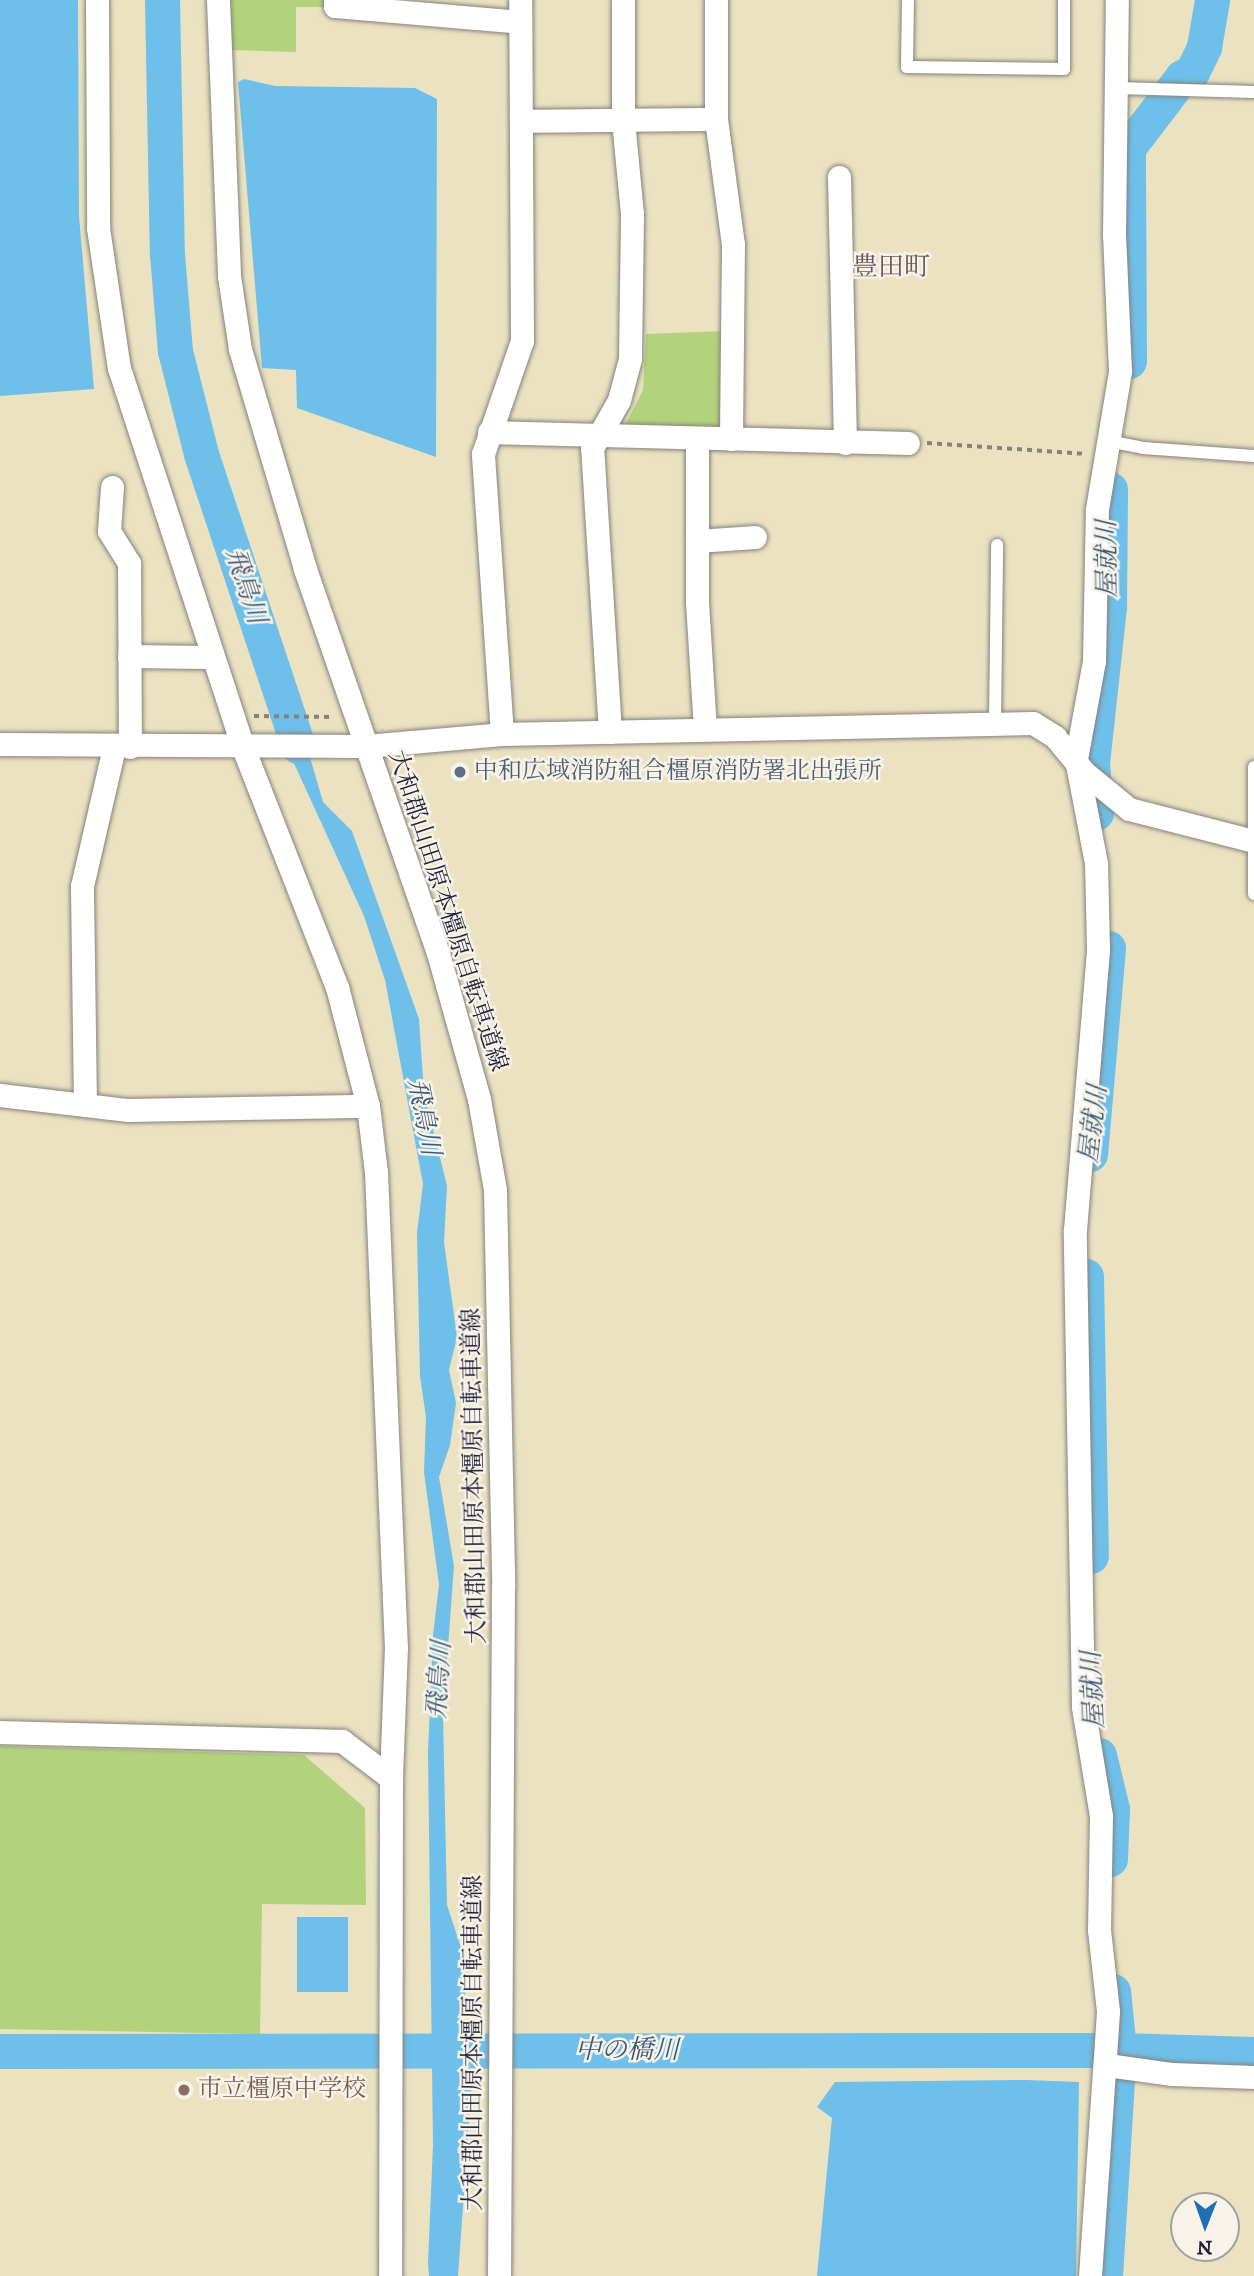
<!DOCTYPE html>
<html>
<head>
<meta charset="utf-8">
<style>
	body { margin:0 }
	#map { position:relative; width:1254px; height:2276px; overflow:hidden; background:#eae2c0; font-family:"IM FELL DW Pica","Noto Serif JP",serif }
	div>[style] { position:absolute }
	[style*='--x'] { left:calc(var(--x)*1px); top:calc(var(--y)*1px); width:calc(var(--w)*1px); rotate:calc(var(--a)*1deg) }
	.green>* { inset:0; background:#b2d37b }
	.water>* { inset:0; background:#6ebfe9; transform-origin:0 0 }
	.river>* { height:35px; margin:-17.5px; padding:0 17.5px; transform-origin:17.5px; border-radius:17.5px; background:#6ebfe9 }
	.path>* { height:3.5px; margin-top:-1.75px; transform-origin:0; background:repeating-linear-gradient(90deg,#86827e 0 5px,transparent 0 10px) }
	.roads { filter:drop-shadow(0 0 2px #86827e) drop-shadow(0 0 2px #86827e) }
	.lane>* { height:12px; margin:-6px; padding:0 6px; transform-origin:6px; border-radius:6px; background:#fff }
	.street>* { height:23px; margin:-11.5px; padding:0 11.5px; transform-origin:11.5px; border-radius:11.5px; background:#fff }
	.dots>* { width:19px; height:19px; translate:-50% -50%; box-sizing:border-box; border:4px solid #f7f3e8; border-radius:50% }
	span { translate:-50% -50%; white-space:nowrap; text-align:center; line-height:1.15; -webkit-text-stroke:5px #f7f3e8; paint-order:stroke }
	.service-label { font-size:24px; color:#4e5e75 }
	.left { translate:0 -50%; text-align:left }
	.street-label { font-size:24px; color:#22223b }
	.education-label { font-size:24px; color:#785e54 }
	.neighbourhood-label { font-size:26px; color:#67565a }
	.water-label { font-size:26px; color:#3d5978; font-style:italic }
	.north { position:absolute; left:1170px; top:2192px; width:70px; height:70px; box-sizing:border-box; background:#f7f3e8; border:2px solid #a29fa3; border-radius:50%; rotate:181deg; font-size:19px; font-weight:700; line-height:28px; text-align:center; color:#22223b }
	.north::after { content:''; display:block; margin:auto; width:24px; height:32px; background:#1f6fb2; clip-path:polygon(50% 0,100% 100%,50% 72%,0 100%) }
</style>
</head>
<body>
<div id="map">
	<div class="green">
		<div style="clip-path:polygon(230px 0,327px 0,327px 7px,296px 7px,296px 52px,230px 50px)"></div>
		<div style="clip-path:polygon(723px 331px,725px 434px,622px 431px,643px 390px,646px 334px)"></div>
		<div style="clip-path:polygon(0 1746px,304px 1755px,365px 1808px,366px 1905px,262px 1904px,260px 2034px,0 2029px)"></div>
	</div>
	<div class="water">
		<div style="clip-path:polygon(0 0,78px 0,79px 216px,94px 389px,0 396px)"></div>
		<div style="clip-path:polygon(244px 79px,275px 86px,415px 88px,437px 99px,436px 457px,297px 408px,296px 370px,262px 368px,238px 82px)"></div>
		<div style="clip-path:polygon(290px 689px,323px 802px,352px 831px,419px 1019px,424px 1093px,447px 1186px,444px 1242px,457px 1337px,449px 1370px,456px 1403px,450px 1445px,439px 1477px,454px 1566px,443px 1715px,447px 1905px,467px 1966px,464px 2020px,472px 2081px,458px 2276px,429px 2276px,428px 2263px,433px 2145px,428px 1752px,433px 1635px,439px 1585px,424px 1472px,426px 1417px,420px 1376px,417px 1233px,423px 1184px,385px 980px,364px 916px,292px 759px,277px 711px)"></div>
		<div style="left:297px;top:1917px;width:51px;height:75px"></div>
		<div style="clip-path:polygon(1026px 2080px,1079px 2082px,1076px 2276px,817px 2276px,832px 2118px,817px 2107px,835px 2082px)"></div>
	</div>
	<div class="river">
		<div style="--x:162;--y:0;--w:254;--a:88.9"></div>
		<div style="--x:167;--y:254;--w:97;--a:85.3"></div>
		<div style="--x:175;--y:351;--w:106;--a:75.8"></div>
		<div style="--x:201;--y:454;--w:308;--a:71.6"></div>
		<div style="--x:1129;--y:361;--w:213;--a:-90.3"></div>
		<div style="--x:1128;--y:148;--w:89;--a:-52.7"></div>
		<div style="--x:1182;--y:77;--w:11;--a:-27"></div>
		<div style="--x:1192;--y:72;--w:28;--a:-64"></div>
		<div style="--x:1204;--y:47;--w:48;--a:-80.3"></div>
		<div style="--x:1096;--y:813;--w:50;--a:-94.6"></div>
		<div style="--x:1092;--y:763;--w:157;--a:-83.8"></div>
		<div style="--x:1109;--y:607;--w:118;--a:-89.5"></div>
		<div style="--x:1090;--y:1154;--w:207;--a:-85"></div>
		<div style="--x:1086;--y:1276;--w:280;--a:89"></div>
		<div style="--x:1099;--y:1755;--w:56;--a:76.5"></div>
		<div style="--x:1112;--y:1809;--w:50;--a:92.3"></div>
		<div style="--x:0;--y:2051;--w:1119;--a:-0.05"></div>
		<div style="--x:1119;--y:2050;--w:135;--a:1.7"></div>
		<div style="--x:1105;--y:2276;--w:226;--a:-86.5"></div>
		<div style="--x:1119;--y:2050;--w:59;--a:-95.8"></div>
	</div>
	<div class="path">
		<div style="--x:927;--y:443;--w:160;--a:3.9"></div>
		<div style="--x:254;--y:716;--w:80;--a:0.7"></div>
	</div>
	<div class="roads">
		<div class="lane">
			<div style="--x:908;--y:0;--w:67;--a:90.9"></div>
			<div style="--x:907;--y:67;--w:157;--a:0.7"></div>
			<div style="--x:1064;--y:69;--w:69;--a:-90"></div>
			<div style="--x:1117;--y:88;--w:137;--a:1.7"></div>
			<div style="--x:1108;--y:441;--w:36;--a:11"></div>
			<div style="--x:1143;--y:448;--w:111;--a:4.1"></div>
			<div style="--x:995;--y:721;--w:176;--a:-89.3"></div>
			<div style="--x:1254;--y:767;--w:127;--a:90"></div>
		</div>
		<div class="street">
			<div style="--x:97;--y:0;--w:228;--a:89.7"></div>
			<div style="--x:98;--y:228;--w:142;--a:81.5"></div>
			<div style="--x:119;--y:368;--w:397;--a:71.9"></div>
			<div style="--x:242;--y:745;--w:260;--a:68.6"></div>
			<div style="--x:337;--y:987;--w:123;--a:75.4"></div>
			<div style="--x:368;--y:1106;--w:66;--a:83.1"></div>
			<div style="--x:376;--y:1172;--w:475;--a:87.6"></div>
			<div style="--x:396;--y:1647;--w:131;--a:92.2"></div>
			<div style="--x:391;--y:1778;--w:498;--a:90.1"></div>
			<div style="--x:218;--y:0;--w:276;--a:87.7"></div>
			<div style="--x:229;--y:276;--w:74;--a:81.4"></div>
			<div style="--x:240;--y:349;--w:229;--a:73.5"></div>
			<div style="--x:305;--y:569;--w:406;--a:70.9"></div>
			<div style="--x:438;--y:953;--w:152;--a:74.3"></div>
			<div style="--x:479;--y:1099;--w:92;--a:80"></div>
			<div style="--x:495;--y:1190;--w:397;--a:88.8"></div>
			<div style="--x:503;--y:1587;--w:689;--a:90.33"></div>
			<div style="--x:335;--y:0;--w:6;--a:90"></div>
			<div style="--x:335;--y:6;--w:186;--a:4.9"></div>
			<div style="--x:716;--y:0;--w:119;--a:90"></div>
			<div style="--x:716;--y:119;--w:126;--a:82.3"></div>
			<div style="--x:733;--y:244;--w:195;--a:90.6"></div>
			<div style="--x:521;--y:121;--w:195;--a:-0.6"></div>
			<div style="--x:839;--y:177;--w:266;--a:88.7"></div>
			<div style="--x:489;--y:432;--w:419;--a:1.5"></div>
			<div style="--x:697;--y:440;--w:162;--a:90"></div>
			<div style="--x:697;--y:602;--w:126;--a:86.4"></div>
			<div style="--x:112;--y:487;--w:44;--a:93.9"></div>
			<div style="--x:109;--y:531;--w:38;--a:58"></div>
			<div style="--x:129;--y:563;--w:184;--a:89.7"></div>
			<div style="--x:697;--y:541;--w:58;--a:-3.9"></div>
			<div style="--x:129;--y:656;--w:77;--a:0.7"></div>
			<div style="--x:610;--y:732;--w:285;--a:-93.6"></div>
			<div style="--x:592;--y:448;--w:55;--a:-60.6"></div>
			<div style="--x:619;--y:400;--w:42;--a:-75"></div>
			<div style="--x:630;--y:359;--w:145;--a:-89.2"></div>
			<div style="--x:632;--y:214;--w:94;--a:-95.5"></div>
			<div style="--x:623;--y:120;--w:120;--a:-90"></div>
			<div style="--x:502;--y:734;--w:281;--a:-93.9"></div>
			<div style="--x:483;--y:454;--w:120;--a:-71"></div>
			<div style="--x:522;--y:341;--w:341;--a:-90.3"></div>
			<div style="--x:0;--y:744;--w:366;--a:0.3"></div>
			<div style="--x:366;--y:746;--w:137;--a:-5"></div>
			<div style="--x:502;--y:734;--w:531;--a:-1.19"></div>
			<div style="--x:1033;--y:723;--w:26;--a:32"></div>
			<div style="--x:1055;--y:737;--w:47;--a:50.2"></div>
			<div style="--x:1085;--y:773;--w:57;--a:39.3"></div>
			<div style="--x:1129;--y:809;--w:129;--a:14.4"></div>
			<div style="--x:0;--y:1095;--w:129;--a:6.7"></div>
			<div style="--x:128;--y:1110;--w:240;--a:-1"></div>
			<div style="--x:85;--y:1105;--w:219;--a:-90.8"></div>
			<div style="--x:82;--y:886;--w:143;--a:-77"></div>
			<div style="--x:0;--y:1732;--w:342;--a:1.5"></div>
			<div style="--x:342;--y:1741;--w:61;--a:37.1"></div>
			<div style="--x:1107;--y:2065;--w:66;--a:7.9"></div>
			<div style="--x:1172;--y:2074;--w:82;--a:2.1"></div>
			<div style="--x:1090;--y:2276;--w:266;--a:-86.1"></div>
			<div style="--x:1108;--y:2011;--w:81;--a:-96.3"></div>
			<div style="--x:1099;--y:1930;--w:114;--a:-89"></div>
			<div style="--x:1101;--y:1816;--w:110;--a:-99.4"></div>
			<div style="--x:1083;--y:1707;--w:477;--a:-91"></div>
			<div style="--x:1075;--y:1230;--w:282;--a:-85.3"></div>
			<div style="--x:1098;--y:949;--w:86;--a:-91.3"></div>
			<div style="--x:1096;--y:863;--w:106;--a:-100.9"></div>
			<div style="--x:1076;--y:759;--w:100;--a:-79.6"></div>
			<div style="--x:1094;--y:661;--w:152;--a:-88.9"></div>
			<div style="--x:1097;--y:509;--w:140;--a:-80.5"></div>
			<div style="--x:1120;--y:371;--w:136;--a:-92.5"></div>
			<div style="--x:1114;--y:235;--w:235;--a:-89.3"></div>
		</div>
	</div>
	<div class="dots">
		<div style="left:460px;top:772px;background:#5c6f8a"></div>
		<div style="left:184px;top:2090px;background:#8d6e63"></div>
	</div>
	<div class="service-label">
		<span class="left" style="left:474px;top:772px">中和広域消防組合橿原消防署北出張所</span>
	</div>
	<div class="street-label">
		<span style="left:447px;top:911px;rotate:72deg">大和郡山田原本橿原自転車道線</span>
		<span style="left:475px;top:1476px;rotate:-91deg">大和郡山田原本橿原自転車道線</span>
		<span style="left:474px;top:2043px;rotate:-90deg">大和郡山田原本橿原自転車道線</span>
	</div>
	<div class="education-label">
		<span class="left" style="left:198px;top:2090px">市立橿原中学校</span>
	</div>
	<div class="neighbourhood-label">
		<span style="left:891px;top:268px">豊田町</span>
	</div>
	<div class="water-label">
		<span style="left:1108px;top:559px;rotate:-91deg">屋就川</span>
		<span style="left:245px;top:586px;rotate:72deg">飛鳥川</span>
		<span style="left:423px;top:1117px;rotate:79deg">飛鳥川</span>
		<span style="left:1094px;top:1124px;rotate:-83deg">屋就川</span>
		<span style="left:440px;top:1680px;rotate:-86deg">飛鳥川</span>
		<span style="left:1094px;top:1690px;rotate:-93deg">屋就川</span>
		<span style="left:627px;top:2051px">中の橋川</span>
	</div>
	<div class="north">N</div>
</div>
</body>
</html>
